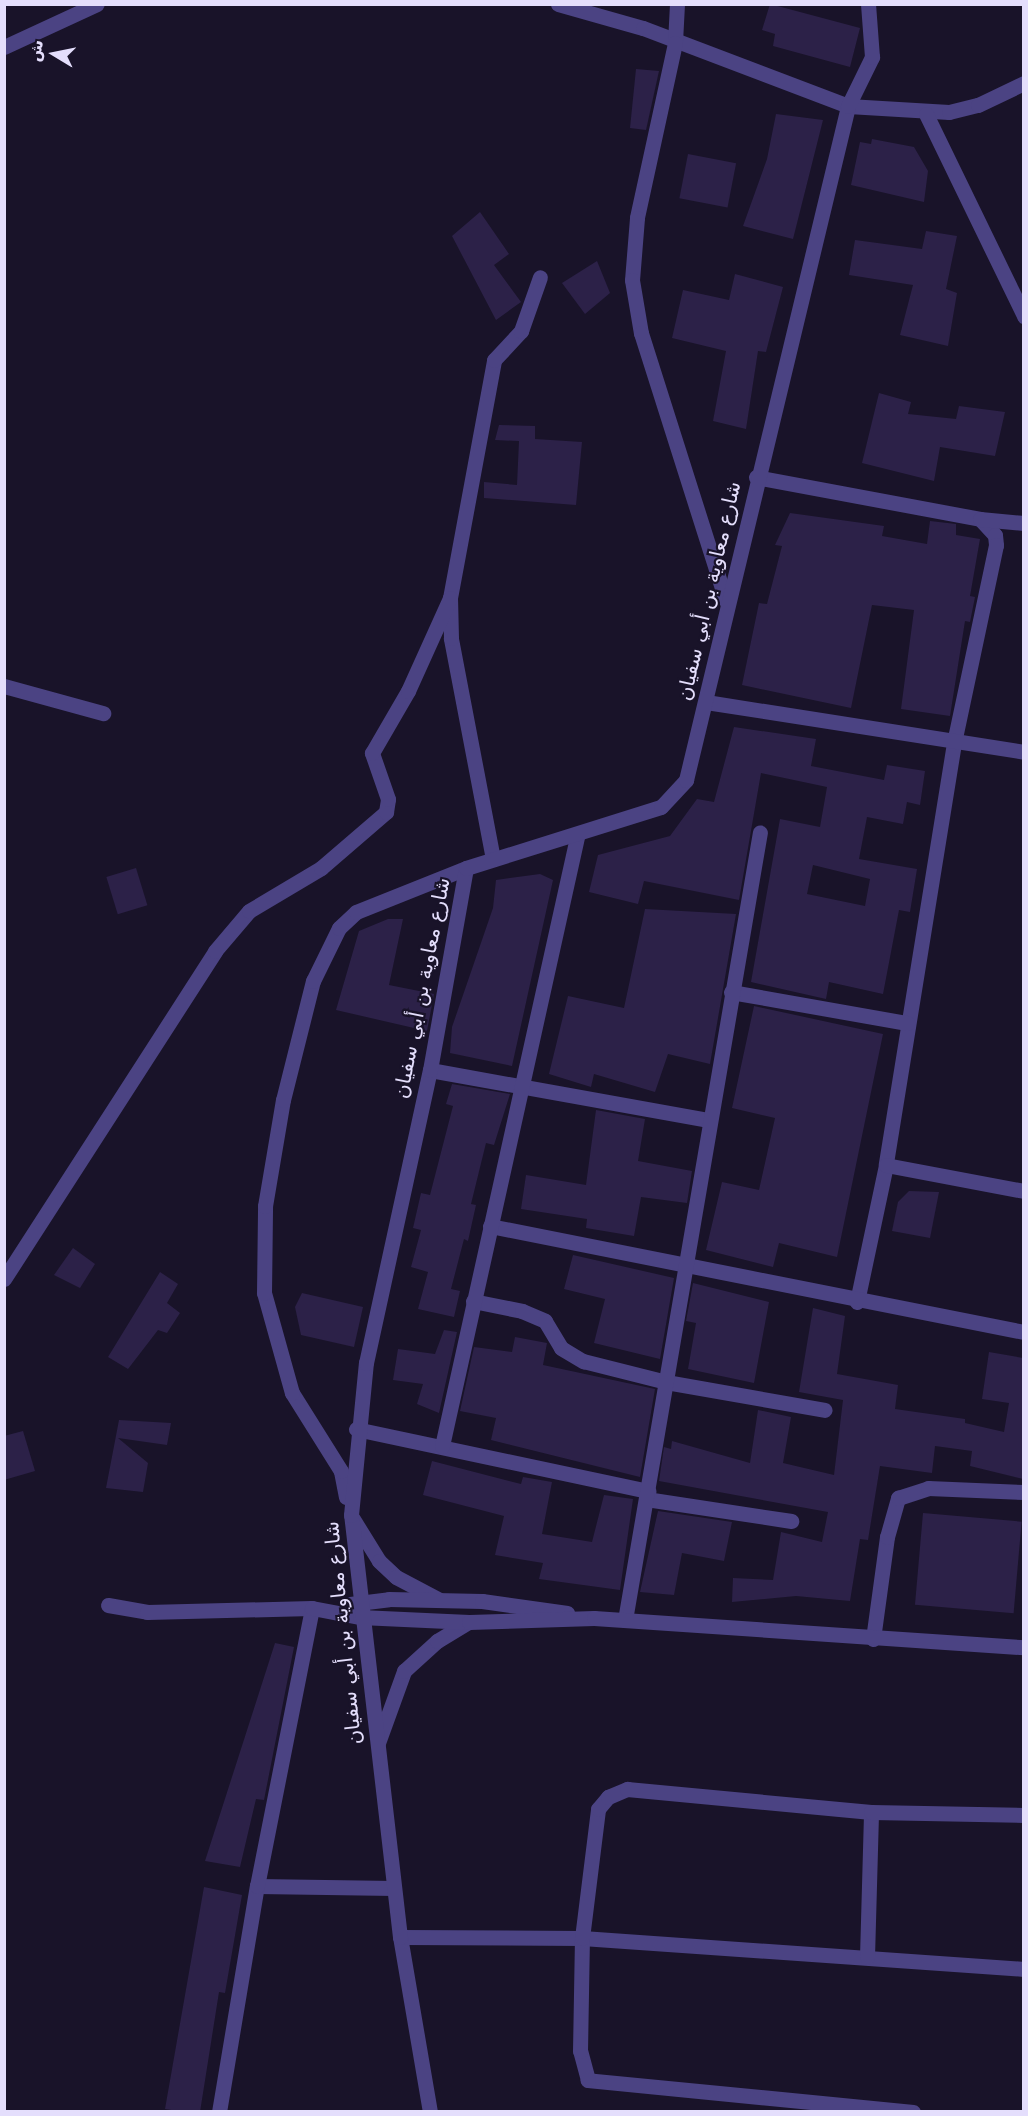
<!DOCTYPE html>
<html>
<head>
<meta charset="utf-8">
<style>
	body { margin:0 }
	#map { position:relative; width:1028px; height:2116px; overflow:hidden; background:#191329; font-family:"DejaVu Sans","Noto Naskh Arabic",sans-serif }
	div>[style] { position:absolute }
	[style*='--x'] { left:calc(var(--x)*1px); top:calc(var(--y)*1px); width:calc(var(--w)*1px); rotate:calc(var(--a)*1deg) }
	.building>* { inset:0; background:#2c2148; transform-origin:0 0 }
	.minor>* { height:15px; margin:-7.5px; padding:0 7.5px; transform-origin:7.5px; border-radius:7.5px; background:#4b4383 }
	span { translate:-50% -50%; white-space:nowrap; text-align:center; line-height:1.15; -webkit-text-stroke:4.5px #191329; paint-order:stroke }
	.street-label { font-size:20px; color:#e4defc }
	.frame { position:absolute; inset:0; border:6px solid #e4defc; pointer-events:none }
	.north { position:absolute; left:24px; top:24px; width:60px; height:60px; -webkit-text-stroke:4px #191329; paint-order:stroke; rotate:280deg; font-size:16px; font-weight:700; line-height:24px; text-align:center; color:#e4defc }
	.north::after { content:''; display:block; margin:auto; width:21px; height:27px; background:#e4defc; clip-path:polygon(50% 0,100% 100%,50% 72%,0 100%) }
</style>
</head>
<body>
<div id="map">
	<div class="building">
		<div style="clip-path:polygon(770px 4px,860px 28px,850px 67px,773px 46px,775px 34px,762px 30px)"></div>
		<div style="clip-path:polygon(636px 69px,659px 71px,646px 130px,630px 128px)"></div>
		<div style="clip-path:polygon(776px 114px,823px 120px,793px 239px,743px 226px,767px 159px)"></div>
		<div style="clip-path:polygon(872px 139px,914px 147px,928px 171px,924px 202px,851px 185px,860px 142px,871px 144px)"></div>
		<div style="left:688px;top:154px;width:49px;height:45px;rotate:11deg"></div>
		<div style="clip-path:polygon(480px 212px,509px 254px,494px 265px,521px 302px,496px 320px,452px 236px)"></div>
		<div style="clip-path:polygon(926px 231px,957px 236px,946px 289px,957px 293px,948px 346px,900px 335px,913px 285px,849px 275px,855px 240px,922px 249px)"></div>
		<div style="clip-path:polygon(597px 261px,610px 293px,585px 314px,562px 283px)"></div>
		<div style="clip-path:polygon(735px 274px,783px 287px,766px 352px,758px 351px,746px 429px,713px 421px,726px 351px,672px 338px,683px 290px,729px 300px)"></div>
		<div style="clip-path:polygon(879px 393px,911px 402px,908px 414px,956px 419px,959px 406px,1005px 412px,995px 456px,940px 447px,934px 481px,862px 463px)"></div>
		<div style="clip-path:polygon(499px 425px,535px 426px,535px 439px,582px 442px,576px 505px,484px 498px,484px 482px,517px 485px,519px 441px,495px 440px)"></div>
		<div style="clip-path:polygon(790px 513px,884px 526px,882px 536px,927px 544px,930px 521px,956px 524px,956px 535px,980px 539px,970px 596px,975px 597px,970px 622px,965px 621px,950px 716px,901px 709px,914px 610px,872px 605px,851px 708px,742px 685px,759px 603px,767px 604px,782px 546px,775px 545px)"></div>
		<div style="clip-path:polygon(evenodd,734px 727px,816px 739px,811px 766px,884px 780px,887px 765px,925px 771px,920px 805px,907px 802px,903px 824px,867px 817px,859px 859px,917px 869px,910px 912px,899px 910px,883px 994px,829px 982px,826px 999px,751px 982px,780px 819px,820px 827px,827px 787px,761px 773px,739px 900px,644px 881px,638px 904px,589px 892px,598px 855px,670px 836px,697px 799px,714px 802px,734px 727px,813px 865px,870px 879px,865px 906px,807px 894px,813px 865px)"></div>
		<div style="left:136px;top:868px;width:39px;height:31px;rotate:73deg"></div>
		<div style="clip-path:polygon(540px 874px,553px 880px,512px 1066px,450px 1053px,452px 1027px,493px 908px,496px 880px)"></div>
		<div style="clip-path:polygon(645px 909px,736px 914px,710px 1064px,668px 1054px,655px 1092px,594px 1074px,591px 1087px,549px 1074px,568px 996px,624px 1008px)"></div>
		<div style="clip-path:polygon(388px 919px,403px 919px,389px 985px,434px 994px,427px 1031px,336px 1010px,359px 931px)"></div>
		<div style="clip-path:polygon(754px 1006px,883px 1034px,837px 1257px,779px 1243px,773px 1267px,706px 1250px,722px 1182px,759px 1190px,775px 1118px,732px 1108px)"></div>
		<div style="clip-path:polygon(452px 1084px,510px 1094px,494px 1145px,486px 1143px,471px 1204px,476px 1205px,468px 1241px,464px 1239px,451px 1289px,460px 1291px,454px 1317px,418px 1309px,428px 1272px,411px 1267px,421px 1230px,413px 1228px,421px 1193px,430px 1195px,453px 1106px,446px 1104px)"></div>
		<div style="clip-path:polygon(596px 1110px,645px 1119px,638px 1161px,692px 1171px,687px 1203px,641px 1197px,634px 1236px,586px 1228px,587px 1219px,521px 1209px,526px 1175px,586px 1185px)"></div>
		<div style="clip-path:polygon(909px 1191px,939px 1192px,930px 1238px,892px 1231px,898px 1202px)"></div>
		<div style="clip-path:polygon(73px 1248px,95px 1264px,80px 1288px,54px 1275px)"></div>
		<div style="clip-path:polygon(573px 1255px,674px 1278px,660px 1359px,594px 1343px,605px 1299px,564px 1289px)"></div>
		<div style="clip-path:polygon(160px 1272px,178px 1284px,167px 1303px,180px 1313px,167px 1333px,158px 1330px,128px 1369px,108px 1357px)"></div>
		<div style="clip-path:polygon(693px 1283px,769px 1302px,754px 1383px,688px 1369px,696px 1323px,686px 1321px)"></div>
		<div style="clip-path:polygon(302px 1293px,363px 1307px,354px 1347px,301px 1335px,295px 1307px)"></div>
		<div style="clip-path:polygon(813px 1308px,845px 1316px,837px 1374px,898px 1385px,895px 1409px,965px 1419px,965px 1423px,1004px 1432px,1009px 1403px,982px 1399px,989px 1352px,1023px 1358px,1023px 1479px,970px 1466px,972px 1451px,935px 1446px,932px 1473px,880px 1466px,868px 1540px,860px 1539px,850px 1601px,796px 1596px,732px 1602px,733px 1578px,773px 1580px,781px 1532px,822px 1542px,828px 1512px,659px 1481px,664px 1447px,671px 1449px,672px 1441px,750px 1463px,758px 1410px,791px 1417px,783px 1463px,834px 1475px,843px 1400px,799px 1392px)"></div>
		<div style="clip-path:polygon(444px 1330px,457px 1332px,439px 1413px,417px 1404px,423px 1384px,393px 1380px,398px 1349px,435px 1354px)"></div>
		<div style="clip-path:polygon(515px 1337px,547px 1343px,543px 1365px,655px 1389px,640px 1477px,491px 1440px,496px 1418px,460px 1411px,474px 1347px,512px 1352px)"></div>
		<div style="clip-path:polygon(119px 1420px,171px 1423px,167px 1445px,118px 1438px,148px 1463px,143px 1492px,106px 1488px)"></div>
		<div style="clip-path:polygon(23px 1431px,35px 1471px,4px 1480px,4px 1436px)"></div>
		<div style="clip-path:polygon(432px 1461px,521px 1484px,523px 1477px,552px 1482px,542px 1534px,592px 1542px,604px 1495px,633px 1499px,620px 1590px,539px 1579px,543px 1563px,495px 1555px,504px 1516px,423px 1495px)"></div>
		<div style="clip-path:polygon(658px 1511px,732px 1522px,724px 1561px,682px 1553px,674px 1595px,640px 1592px)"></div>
		<div style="left:923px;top:1513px;width:99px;height:92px;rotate:5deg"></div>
		<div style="clip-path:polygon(275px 1643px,294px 1647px,264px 1800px,256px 1799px,240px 1867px,205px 1861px)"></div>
		<div style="clip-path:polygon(204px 1887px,242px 1895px,225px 1993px,219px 1992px,200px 2112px,184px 2112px,165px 2109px)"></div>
	</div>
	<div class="minor">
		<div style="--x:558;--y:4;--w:88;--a:15.8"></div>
		<div style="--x:643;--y:28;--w:219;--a:20.8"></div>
		<div style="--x:848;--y:106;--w:101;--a:3.4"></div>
		<div style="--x:949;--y:112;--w:30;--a:-14"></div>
		<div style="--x:978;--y:105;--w:51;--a:-25.6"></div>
		<div style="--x:677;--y:4;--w:39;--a:93"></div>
		<div style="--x:675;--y:43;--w:179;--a:102.3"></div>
		<div style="--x:637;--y:218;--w:62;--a:94.6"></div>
		<div style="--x:632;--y:280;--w:54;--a:80.4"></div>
		<div style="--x:641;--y:333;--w:281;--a:72.4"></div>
		<div style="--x:4;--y:47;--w:102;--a:-24.8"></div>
		<div style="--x:926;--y:114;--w:225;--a:64.1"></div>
		<div style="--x:756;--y:477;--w:228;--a:10.6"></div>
		<div style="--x:980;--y:519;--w:22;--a:47"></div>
		<div style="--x:995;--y:535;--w:10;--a:84"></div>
		<div style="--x:996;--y:545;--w:202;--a:102"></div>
		<div style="--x:954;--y:743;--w:427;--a:99.2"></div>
		<div style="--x:886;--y:1165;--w:140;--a:102"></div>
		<div style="--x:980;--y:519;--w:44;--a:5.2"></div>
		<div style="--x:4;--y:686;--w:103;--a:15.3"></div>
		<div style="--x:706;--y:702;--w:322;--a:8.9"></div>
		<div style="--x:493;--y:859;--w:225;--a:-100.8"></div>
		<div style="--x:451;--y:638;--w:40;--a:-91.4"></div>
		<div style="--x:450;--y:598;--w:242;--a:-79.5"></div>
		<div style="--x:494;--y:360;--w:40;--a:-47"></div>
		<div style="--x:521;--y:331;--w:57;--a:-70.6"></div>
		<div style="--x:731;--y:992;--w:179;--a:10"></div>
		<div style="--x:430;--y:1070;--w:282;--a:10.2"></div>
		<div style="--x:886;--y:1165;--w:140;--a:10.7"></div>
		<div style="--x:490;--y:1226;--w:544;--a:11.23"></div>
		<div style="--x:4;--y:1279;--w:390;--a:-57.2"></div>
		<div style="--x:215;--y:951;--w:52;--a:-49.6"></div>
		<div style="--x:249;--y:911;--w:84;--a:-30.8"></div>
		<div style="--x:321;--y:868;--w:86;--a:-40.7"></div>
		<div style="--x:386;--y:812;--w:13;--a:-81"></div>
		<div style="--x:388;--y:799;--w:49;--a:-109.2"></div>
		<div style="--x:372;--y:753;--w:72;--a:-59.9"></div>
		<div style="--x:408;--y:691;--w:102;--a:-65.7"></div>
		<div style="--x:473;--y:1301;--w:50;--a:11.5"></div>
		<div style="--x:522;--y:1311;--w:25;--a:23"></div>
		<div style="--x:545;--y:1321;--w:31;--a:59"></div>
		<div style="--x:561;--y:1348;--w:26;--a:31"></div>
		<div style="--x:583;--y:1361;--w:86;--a:14.2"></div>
		<div style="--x:666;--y:1382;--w:161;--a:10"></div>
		<div style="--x:356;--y:1429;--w:299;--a:12"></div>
		<div style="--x:442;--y:1446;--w:624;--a:-77.5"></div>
		<div style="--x:346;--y:1497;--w:26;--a:-101"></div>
		<div style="--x:341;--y:1471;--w:92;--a:-122.1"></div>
		<div style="--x:292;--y:1393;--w:104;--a:-105.6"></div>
		<div style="--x:264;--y:1293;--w:87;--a:-89.3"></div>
		<div style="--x:265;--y:1206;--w:108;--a:-80.4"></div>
		<div style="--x:283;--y:1100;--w:123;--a:-75.9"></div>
		<div style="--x:313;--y:981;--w:59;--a:-63.9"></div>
		<div style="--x:339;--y:928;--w:23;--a:-43"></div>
		<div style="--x:356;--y:912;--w:118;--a:-21.8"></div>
		<div style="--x:646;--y:1499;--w:147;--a:8.6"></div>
		<div style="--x:353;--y:1519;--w:49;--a:58.2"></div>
		<div style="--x:379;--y:1561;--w:23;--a:43"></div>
		<div style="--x:396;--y:1577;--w:47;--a:27.6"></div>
		<div style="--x:350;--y:1604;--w:39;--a:-7"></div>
		<div style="--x:389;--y:1599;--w:93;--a:1.2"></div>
		<div style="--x:482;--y:1601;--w:86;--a:8"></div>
		<div style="--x:108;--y:1605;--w:40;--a:10"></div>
		<div style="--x:147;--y:1612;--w:165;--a:-1.4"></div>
		<div style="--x:625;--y:1620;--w:799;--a:-80.28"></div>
		<div style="--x:873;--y:1639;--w:103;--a:-82.2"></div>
		<div style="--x:887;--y:1537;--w:41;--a:-74.2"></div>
		<div style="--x:898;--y:1498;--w:32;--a:-18"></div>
		<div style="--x:928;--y:1488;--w:96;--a:2.4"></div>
		<div style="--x:378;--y:1743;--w:77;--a:-70.1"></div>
		<div style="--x:404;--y:1671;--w:45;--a:-42.3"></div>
		<div style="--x:437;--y:1641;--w:37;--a:-31"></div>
		<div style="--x:257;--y:1886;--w:137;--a:0.8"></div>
		<div style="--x:400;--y:1937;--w:182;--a:0.3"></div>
		<div style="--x:582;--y:1938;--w:443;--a:4"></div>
		<div style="--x:867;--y:1957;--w:145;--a:-88.4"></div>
		<div style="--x:219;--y:2112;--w:229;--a:-80.5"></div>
		<div style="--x:257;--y:1886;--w:283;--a:-78.8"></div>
		<div style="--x:312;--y:1608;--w:49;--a:10.6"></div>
		<div style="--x:360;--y:1617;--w:109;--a:2.6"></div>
		<div style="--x:469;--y:1622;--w:125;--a:-1.8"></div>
		<div style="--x:594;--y:1618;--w:431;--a:3.9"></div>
		<div style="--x:430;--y:2112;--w:178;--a:-99.7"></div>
		<div style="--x:400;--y:1937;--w:425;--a:-96.6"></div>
		<div style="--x:351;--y:1515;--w:153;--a:-84.4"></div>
		<div style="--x:366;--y:1363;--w:300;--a:-77.7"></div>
		<div style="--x:430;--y:1070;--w:205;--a:-79.9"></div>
		<div style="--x:466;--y:868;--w:204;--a:-17.4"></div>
		<div style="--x:661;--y:807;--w:37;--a:-47"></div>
		<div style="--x:686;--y:780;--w:693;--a:-76.48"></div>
		<div style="--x:848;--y:106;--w:55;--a:-63.9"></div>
		<div style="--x:872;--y:57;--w:53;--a:-94.3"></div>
		<div style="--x:913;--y:2112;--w:327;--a:-174.4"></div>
		<div style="--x:588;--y:2080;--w:30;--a:-105"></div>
		<div style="--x:580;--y:2051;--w:113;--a:-89"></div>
		<div style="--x:582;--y:1938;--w:130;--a:-82.9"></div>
		<div style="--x:598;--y:1809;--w:16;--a:-50"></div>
		<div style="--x:608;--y:1797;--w:21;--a:-23"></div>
		<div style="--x:627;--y:1789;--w:245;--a:5.4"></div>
		<div style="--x:871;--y:1812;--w:153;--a:1.1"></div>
	</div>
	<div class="street-label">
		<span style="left:709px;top:591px;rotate:-77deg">شارع معاوية بن أبي سفيان</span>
		<span style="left:422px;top:988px;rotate:-79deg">شارع معاوية بن أبي سفيان</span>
		<span style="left:343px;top:1633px;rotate:-96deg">شارع معاوية بن أبي سفيان</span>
	</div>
	<div class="frame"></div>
	<div class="north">ش</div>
</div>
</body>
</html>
